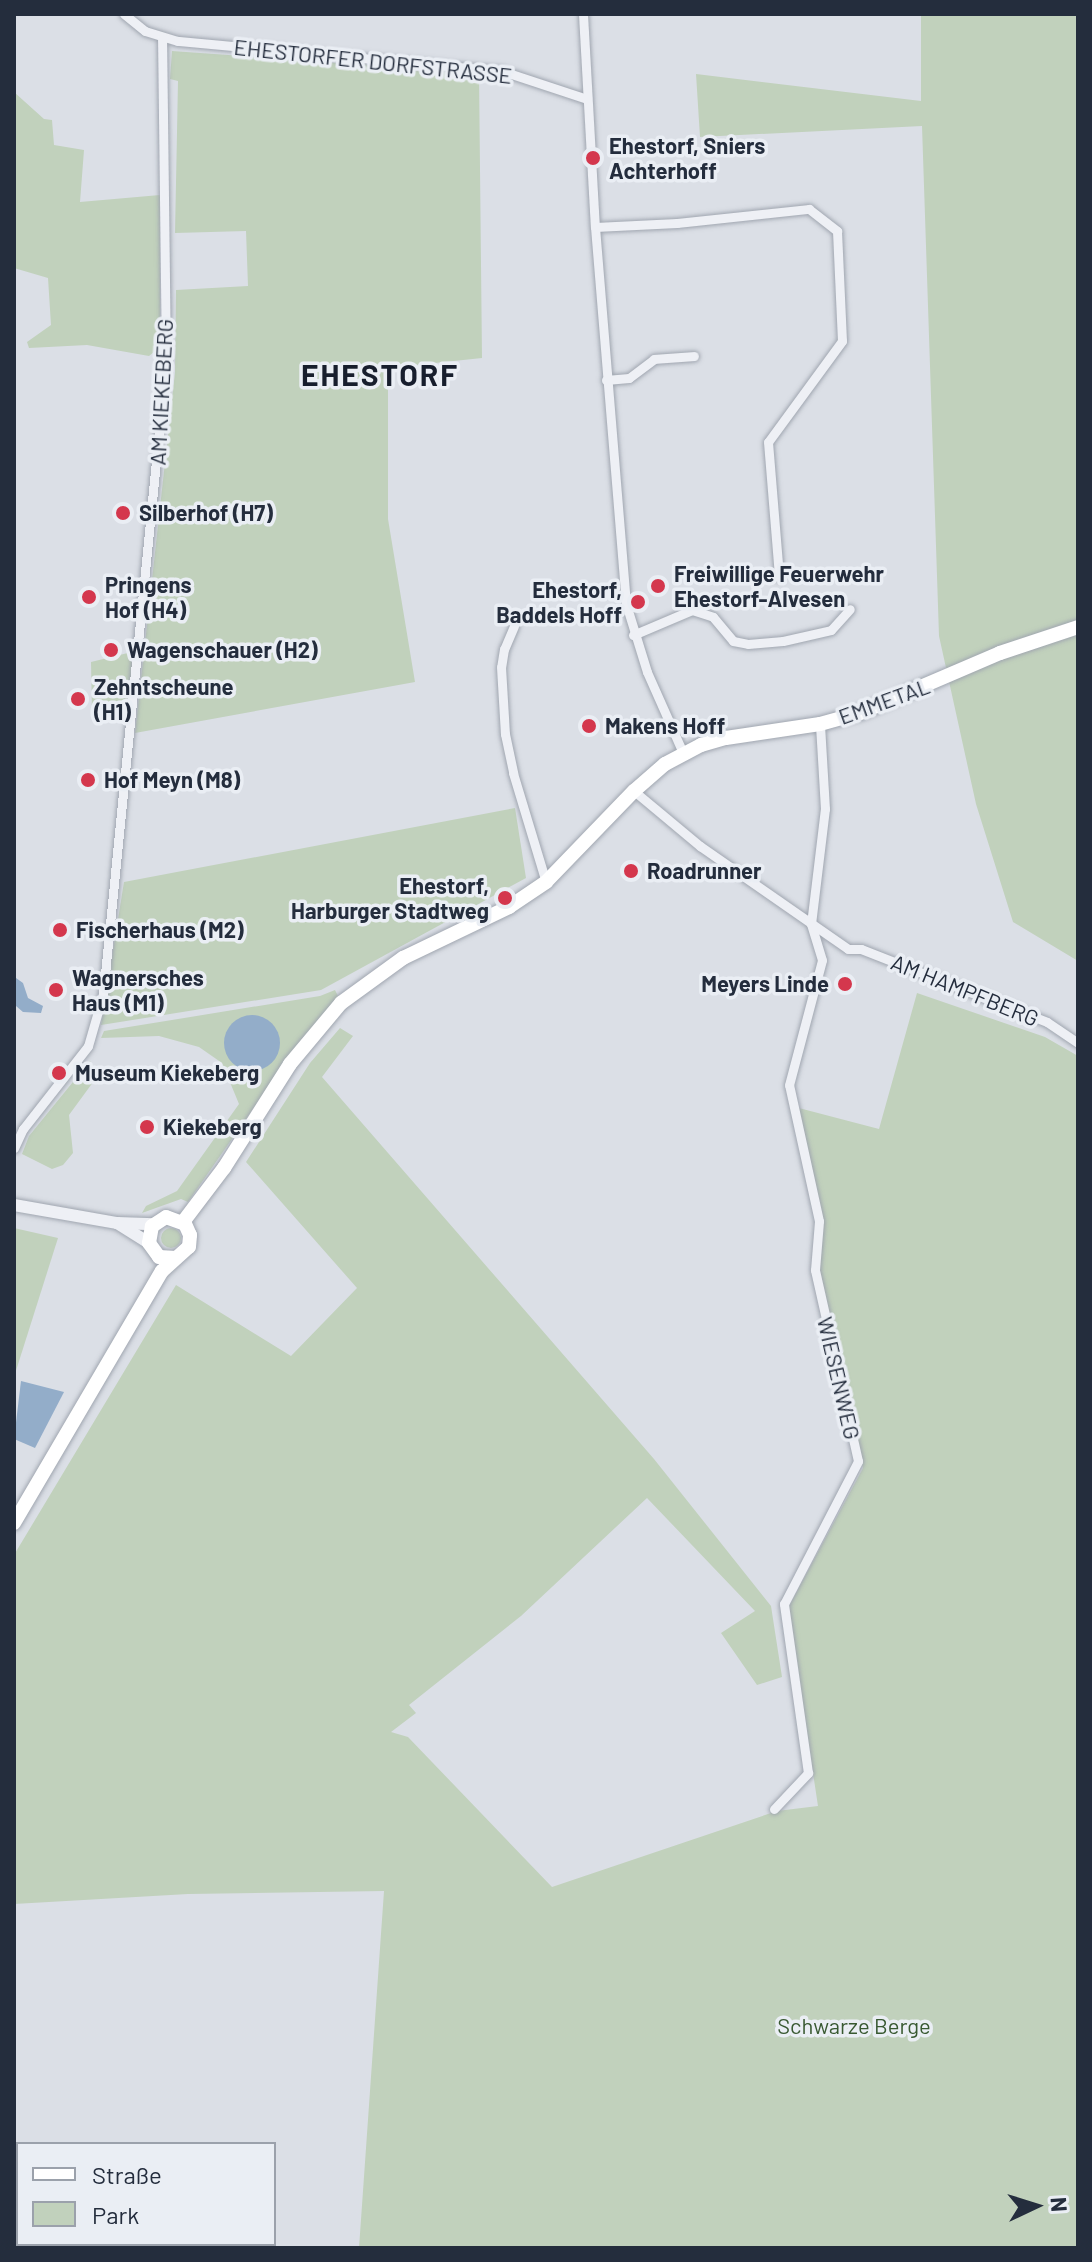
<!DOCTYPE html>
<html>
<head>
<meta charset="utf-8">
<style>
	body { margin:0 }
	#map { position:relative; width:1092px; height:2262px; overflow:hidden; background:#dbdfe6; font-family:Barlow,sans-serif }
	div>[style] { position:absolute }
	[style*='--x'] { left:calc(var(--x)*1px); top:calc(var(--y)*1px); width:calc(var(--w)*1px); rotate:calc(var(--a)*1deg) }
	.green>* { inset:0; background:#c1d1bc }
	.round { border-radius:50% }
	.water>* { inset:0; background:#93adc9 }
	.roads { filter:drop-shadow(0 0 2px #a0a6b0) drop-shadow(0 0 2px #a0a6b0) }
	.minor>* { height:9px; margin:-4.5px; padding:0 4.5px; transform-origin:4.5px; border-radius:4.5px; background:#eef0f5 }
	.tertiary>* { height:12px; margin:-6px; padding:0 6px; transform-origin:6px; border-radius:6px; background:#eef0f5 }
	.secondary>* { height:14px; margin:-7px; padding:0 7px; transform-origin:7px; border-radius:7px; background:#fff }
	.dots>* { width:22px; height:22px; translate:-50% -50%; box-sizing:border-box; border:4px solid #eaeef4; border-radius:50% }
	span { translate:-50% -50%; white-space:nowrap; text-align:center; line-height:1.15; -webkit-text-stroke:7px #eaeef4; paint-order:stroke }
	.street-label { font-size:22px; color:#242d3d }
	.poi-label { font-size:22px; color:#242d3d; font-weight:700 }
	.left { translate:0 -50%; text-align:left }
	.right { translate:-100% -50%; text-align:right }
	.park-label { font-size:22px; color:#385931 }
	.district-label { font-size:30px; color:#171e2d; font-weight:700; letter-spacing:2px }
	.frame { position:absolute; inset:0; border:16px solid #242d3d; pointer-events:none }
	.legend { position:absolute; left:16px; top:2142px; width:260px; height:104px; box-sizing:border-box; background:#eaeef4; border:2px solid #9ba1ab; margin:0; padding:10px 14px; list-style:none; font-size:24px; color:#242d3d }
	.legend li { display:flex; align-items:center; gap:16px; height:40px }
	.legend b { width:40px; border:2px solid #9ba1ab }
	.north { position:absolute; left:996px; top:2166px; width:80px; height:80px; -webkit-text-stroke:6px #eaeef4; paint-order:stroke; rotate:86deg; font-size:22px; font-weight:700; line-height:32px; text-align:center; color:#242d3d }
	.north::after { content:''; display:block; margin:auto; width:28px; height:36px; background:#242d3d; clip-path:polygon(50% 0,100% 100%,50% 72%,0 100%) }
</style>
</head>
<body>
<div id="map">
	<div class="green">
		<div style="clip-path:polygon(921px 14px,1078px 14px,1078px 961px,1013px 922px,976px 804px,939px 636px,922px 126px,700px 137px,696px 74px,921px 101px)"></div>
		<div style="clip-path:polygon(172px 51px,479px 73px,482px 358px,388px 368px,388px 519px,415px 682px,135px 733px,175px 372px,176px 290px,248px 286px,246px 231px,175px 233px,178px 81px,170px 79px)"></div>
		<div style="clip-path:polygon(14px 92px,44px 119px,52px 120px,54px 145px,84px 150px,80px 202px,160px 195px,160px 347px,149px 356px,87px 345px,29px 348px,27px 342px,51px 325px,48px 278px,14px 268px)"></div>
		<div style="clip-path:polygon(140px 650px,133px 714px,92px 713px,91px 662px)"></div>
		<div style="clip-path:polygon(515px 808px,526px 878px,321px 990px,101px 1025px,124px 882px)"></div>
		<div style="clip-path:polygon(335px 990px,339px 998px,301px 1040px,188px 1202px,181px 1199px,142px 1213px,146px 1206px,177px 1191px,239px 1104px,222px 1063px,199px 1047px,159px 1036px,101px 1038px,104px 1031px,320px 996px)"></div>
		<div style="clip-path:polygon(917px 993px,1045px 1037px,1078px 1056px,1078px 2248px,359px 2248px,384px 1891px,188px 1894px,14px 1904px,14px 1555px,176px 1285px,291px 1356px,357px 1288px,246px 1162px,310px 1063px,340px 1028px,353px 1036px,322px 1077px,654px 1459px,771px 1606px,782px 1677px,757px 1685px,721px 1633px,755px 1611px,647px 1498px,521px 1616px,409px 1705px,416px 1713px,391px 1732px,408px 1737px,552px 1887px,777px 1811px,818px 1806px,788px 1608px,863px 1468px,818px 1275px,822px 1226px,795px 1107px,879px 1129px)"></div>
		<div style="clip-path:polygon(90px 1061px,99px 1074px,69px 1115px,73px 1153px,63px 1165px,52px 1169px,22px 1154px,29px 1136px)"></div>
		<div class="round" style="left:161px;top:1228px;width:20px;height:20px"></div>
		<div style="clip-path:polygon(14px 1228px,58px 1238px,14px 1377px)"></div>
	</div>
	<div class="water">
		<div style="clip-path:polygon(16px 978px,23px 983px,28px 998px,43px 1006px,41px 1013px,23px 1012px,16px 1006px)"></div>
		<div class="round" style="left:224px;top:1015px;width:56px;height:56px"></div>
		<div style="clip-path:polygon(21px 1381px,64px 1392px,35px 1448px,14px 1439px)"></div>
	</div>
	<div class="roads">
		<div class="minor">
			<div style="--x:124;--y:14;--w:27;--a:39"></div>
			<div style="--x:145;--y:31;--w:34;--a:17"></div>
			<div style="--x:178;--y:41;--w:325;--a:5.3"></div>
			<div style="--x:502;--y:71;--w:89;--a:18.2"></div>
			<div style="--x:583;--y:14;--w:213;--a:86.8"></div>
			<div style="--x:595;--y:227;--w:378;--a:85.3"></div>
			<div style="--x:626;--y:604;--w:71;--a:72.8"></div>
			<div style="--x:647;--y:672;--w:89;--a:66"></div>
			<div style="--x:595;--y:227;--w:82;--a:-2.8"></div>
			<div style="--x:677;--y:223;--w:133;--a:-6.1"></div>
			<div style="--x:809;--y:209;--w:36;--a:38"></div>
			<div style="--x:837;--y:231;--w:110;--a:87.4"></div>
			<div style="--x:842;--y:341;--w:125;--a:126.2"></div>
			<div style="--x:768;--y:442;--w:135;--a:85.3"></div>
			<div style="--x:606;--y:380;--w:23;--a:-5"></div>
			<div style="--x:629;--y:378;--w:31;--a:-37"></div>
			<div style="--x:654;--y:359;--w:40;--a:-4.3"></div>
			<div style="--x:514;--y:626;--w:25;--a:113"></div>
			<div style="--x:504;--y:649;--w:18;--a:99"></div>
			<div style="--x:501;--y:667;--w:67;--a:86.6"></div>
			<div style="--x:505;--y:734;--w:40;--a:78"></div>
			<div style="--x:513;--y:773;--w:114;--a:73.2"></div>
			<div style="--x:633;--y:635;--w:64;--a:-23"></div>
			<div style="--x:692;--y:610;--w:22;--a:18"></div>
			<div style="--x:713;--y:617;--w:31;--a:50"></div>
			<div style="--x:733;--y:641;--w:15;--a:11"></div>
			<div style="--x:748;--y:644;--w:35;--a:-5"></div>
			<div style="--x:783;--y:641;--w:49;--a:-12.9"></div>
			<div style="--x:831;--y:630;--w:28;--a:-48"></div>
			<div style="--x:634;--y:791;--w:86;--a:39.8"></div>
			<div style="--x:700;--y:846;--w:180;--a:34.8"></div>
			<div style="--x:848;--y:949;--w:13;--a:0"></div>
			<div style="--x:861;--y:949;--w:200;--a:21.4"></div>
			<div style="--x:1047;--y:1022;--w:37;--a:34"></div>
			<div style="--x:14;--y:1148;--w:21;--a:-65"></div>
			<div style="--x:23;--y:1129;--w:105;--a:-51.9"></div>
			<div style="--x:88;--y:1046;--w:54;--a:-73.9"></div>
			<div style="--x:103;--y:994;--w:636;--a:-84.32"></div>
			<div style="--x:166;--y:361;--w:323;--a:-90.7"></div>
			<div style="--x:774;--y:1809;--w:50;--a:-46.6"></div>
			<div style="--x:808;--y:1773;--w:171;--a:-98.1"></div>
			<div style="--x:784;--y:1604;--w:161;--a:-62.6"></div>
			<div style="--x:858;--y:1461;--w:196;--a:-102.7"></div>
			<div style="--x:815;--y:1270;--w:49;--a:-85.3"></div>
			<div style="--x:819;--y:1221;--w:139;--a:-102.4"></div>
			<div style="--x:789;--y:1085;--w:129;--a:-75.2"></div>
			<div style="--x:822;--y:960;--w:38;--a:-107"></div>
			<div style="--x:811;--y:924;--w:116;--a:-83.1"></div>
			<div style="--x:825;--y:809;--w:85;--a:-93.4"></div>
		</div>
		<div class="tertiary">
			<div style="--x:14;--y:1205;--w:105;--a:9.9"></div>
			<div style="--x:117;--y:1223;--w:37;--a:2"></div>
			<div style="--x:117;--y:1223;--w:38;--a:32"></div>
		</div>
		<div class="secondary">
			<div style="--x:183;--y:1222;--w:68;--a:-52.8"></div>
			<div style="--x:224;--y:1168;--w:123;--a:-57.6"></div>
			<div style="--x:290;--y:1064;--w:80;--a:-50.1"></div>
			<div style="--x:341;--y:1003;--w:77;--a:-36"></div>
			<div style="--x:403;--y:958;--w:118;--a:-25.7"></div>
			<div style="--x:509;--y:907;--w:45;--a:-34"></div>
			<div style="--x:546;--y:882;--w:127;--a:-46"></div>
			<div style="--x:634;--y:791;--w:41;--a:-41.1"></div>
			<div style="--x:665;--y:764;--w:41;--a:-27.8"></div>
			<div style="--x:701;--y:745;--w:26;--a:-16"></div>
			<div style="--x:726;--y:738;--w:95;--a:-8.5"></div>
			<div style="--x:820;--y:724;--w:41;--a:-15.4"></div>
			<div style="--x:860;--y:713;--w:152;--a:-23.2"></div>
			<div style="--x:1000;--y:653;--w:82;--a:-18.4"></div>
			<div style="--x:14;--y:1523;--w:292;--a:-59.6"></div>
			<div style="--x:162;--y:1271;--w:36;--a:-42"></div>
			<div style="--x:189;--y:1247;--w:12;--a:-85"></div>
			<div style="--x:190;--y:1235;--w:12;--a:-114"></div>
			<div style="--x:185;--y:1224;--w:20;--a:-160"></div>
			<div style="--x:166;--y:1217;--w:17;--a:147"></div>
			<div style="--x:152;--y:1226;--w:17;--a:100"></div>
			<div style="--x:149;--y:1243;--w:17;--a:54"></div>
			<div style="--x:159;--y:1257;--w:17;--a:3"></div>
		</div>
	</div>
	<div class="dots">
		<div style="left:593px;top:158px;background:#d4374d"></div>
		<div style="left:123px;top:513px;background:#d4374d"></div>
		<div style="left:658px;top:586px;background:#d4374d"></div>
		<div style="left:89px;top:597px;background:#d4374d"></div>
		<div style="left:638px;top:602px;background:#d4374d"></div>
		<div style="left:111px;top:650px;background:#d4374d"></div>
		<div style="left:78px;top:699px;background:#d4374d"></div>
		<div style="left:589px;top:726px;background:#d4374d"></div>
		<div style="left:88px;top:780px;background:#d4374d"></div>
		<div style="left:631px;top:871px;background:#d4374d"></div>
		<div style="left:505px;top:898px;background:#d4374d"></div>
		<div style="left:60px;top:930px;background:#d4374d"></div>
		<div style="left:845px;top:984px;background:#d4374d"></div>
		<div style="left:56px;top:990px;background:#d4374d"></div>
		<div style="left:59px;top:1073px;background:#d4374d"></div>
		<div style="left:147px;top:1127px;background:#d4374d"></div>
	</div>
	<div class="street-label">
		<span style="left:373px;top:61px;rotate:6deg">EHESTORFER DORFSTRASSE</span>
		<span style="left:161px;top:392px;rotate:-87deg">AM KIEKEBERG</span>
		<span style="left:884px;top:701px;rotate:-20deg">EMMETAL</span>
		<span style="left:965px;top:990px;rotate:22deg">AM HAMPFBERG</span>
		<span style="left:839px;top:1378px;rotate:77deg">WIESENWEG</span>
	</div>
	<div class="poi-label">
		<span class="left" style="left:609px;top:158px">Ehestorf, Sniers<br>Achterhoff</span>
		<span class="left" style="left:139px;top:513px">Silberhof (H7)</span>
		<span class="left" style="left:674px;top:586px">Freiwillige Feuerwehr<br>Ehestorf-Alvesen</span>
		<span class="left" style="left:105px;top:597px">Pringens<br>Hof (H4)</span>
		<span class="right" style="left:622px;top:602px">Ehestorf,<br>Baddels Hoff</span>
		<span class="left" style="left:127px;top:650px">Wagenschauer (H2)</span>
		<span class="left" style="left:94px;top:699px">Zehntscheune<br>(H1)</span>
		<span class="left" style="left:605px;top:726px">Makens Hoff</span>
		<span class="left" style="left:104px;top:780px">Hof Meyn (M8)</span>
		<span class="left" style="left:647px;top:871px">Roadrunner</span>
		<span class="right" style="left:489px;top:898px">Ehestorf,<br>Harburger Stadtweg</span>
		<span class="left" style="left:76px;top:930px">Fischerhaus (M2)</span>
		<span class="left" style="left:72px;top:990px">Wagnersches<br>Haus (M1)</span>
		<span class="right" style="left:829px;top:984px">Meyers Linde</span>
		<span class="left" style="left:75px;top:1073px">Museum Kiekeberg</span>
		<span class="left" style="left:163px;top:1127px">Kiekeberg</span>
	</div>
	<div class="park-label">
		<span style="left:854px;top:2026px">Schwarze Berge</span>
	</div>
	<div class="district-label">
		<span style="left:380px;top:374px">EHESTORF</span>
	</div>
	<div class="frame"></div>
	<ul class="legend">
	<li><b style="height:10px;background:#fff"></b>Straße</li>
	<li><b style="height:22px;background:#c1d1bc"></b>Park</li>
	</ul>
	<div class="north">N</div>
</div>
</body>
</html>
